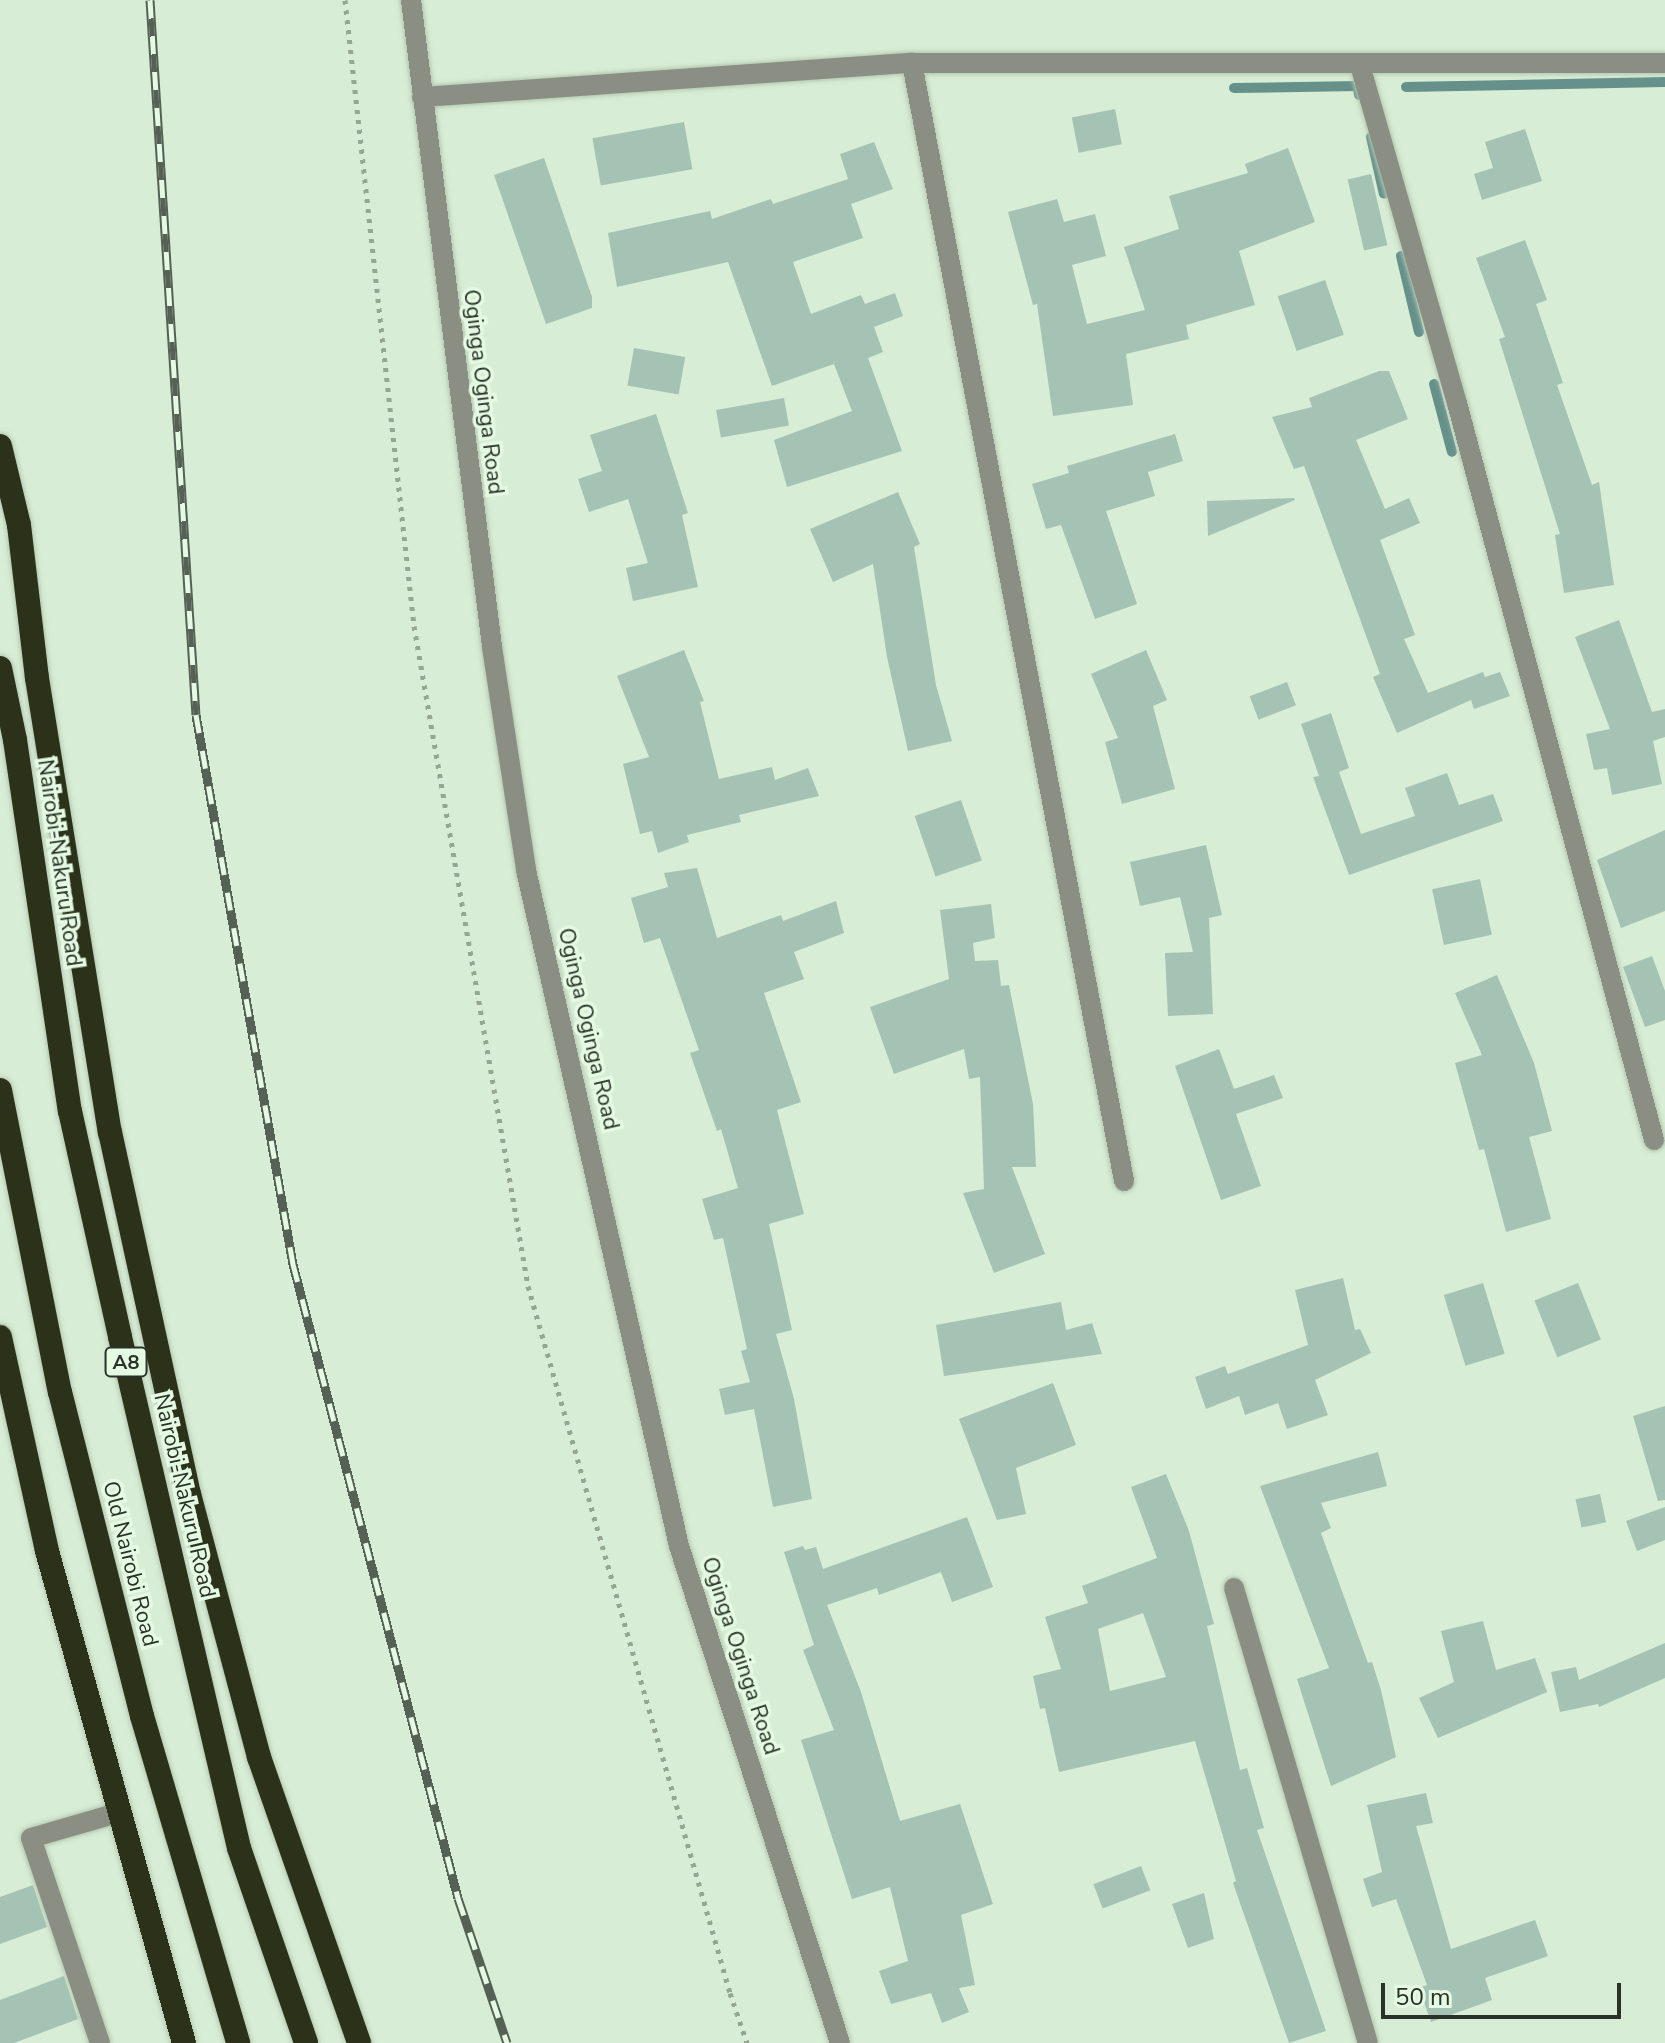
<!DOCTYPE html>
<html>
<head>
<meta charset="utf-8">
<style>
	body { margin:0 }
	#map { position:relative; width:1665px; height:2043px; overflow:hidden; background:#d7edd5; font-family:"Nunito Sans",sans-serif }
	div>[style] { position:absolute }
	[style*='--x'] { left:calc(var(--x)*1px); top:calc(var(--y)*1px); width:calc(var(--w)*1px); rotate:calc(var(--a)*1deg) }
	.stream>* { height:10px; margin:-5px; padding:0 5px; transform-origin:5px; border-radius:5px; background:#66918b }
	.building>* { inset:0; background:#a4c3b4; transform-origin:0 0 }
	.path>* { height:5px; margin-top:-2.5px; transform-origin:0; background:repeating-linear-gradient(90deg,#96a694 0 4px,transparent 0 10px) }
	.roads { filter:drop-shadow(0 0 2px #b4c7b2) drop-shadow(0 0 2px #b4c7b2) }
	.minor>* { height:20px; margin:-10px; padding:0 10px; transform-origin:10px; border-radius:10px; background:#8b8f83 }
	.highway>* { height:24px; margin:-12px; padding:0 12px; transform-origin:12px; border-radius:12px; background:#2c311a }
	.rail>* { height:9px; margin-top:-4.5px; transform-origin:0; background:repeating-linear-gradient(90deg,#e4fae2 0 18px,#566155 0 36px); box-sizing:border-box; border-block:2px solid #566155 }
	span { translate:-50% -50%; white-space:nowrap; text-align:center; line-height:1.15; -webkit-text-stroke:7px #e4fae2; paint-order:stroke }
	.shield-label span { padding:2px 6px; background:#e4fae2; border:2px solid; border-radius:6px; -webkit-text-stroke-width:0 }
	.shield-label { font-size:20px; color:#293128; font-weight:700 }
	.street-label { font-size:22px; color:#293128 }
	.scale { position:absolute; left:1381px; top:1983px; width:240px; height:36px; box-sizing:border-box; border:4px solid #293128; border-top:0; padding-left:10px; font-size:24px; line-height:28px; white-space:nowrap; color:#293128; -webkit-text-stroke:6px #e4fae2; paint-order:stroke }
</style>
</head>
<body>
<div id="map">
	<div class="stream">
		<div style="--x:1406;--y:87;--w:259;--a:-1.1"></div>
		<div style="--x:1234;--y:88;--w:124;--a:-0.9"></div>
		<div style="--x:1358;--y:86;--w:9;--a:84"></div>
		<div style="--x:1371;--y:137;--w:58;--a:77.2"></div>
		<div style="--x:1401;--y:256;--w:78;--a:76.7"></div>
		<div style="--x:1434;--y:384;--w:70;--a:75.2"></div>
	</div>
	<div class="building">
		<div style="left:1115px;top:109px;width:36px;height:44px;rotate:79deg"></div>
		<div style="left:684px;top:122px;width:48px;height:93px;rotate:80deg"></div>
		<div style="clip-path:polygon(1525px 129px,1542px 181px,1482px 200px,1474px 174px,1493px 168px,1485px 142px)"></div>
		<div style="clip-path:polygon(874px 142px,893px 189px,851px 204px,863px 238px,793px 262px,811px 314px,861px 295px,865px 304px,895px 293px,903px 316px,874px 327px,883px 352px,868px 358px,902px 451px,787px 487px,774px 440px,852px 411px,834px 364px,772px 386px,728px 262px,617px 287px,608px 233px,710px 211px,712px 219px,771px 199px,773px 204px,848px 179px,840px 154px)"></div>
		<div style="clip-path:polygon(1288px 148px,1315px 222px,1239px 251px,1255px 305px,1186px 325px,1189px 339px,1126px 354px,1133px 405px,1053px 416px,1037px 304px,1033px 305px,1008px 212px,1057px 199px,1064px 222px,1095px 214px,1106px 256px,1072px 265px,1087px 324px,1145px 310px,1124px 247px,1179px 229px,1169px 196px,1248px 173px,1245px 164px)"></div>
		<div style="clip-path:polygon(544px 158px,592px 297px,592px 308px,546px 324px,494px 175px)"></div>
		<div style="left:1371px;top:174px;width:73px;height:24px;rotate:77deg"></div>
		<div style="clip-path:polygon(1525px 240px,1547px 300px,1536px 304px,1563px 383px,1557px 385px,1592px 485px,1599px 482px,1614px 585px,1564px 593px,1555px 535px,1560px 534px,1499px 339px,1505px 337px,1476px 258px)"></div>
		<div style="left:1325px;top:280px;width:58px;height:50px;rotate:71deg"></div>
		<div style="left:634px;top:348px;width:52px;height:38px;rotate:10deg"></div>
		<div style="clip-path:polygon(1379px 371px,1389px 371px,1408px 419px,1356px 440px,1385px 509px,1409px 498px,1420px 523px,1380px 540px,1415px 635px,1404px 639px,1428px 693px,1483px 672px,1485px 677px,1500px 672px,1510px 696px,1474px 709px,1471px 700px,1397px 733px,1373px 677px,1380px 674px,1304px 466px,1294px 469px,1272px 417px,1312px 407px,1309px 398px)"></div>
		<div style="left:784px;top:398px;width:28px;height:69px;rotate:80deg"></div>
		<div style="clip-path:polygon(656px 414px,688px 513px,682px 515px,698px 587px,633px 601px,626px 568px,648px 563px,628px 499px,589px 512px,578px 479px,602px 471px,590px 435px)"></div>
		<div style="clip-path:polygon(1175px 434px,1183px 461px,1148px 472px,1155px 496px,1106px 511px,1137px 604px,1095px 619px,1061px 525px,1046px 529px,1032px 484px,1069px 473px,1067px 466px)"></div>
		<div style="clip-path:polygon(898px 492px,920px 544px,914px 547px,936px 685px,952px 741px,908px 751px,887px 657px,873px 564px,833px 582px,810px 529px)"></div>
		<div style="clip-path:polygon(1294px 498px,1295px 500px,1208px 536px,1207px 501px)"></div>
		<div style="clip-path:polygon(1619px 620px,1652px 712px,1665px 709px,1665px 737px,1653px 741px,1662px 784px,1612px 795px,1607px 768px,1594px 770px,1586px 734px,1610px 729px,1575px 637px)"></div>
		<div style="clip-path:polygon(684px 650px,704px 701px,700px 702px,719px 779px,772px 767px,775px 780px,808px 768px,819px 796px,739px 815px,741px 822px,687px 835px,689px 842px,658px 853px,652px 831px,640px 834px,623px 764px,649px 757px,617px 676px)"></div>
		<div style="clip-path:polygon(1146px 650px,1167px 700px,1153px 706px,1175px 789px,1122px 804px,1105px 742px,1118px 738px,1091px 674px)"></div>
		<div style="left:1287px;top:682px;width:25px;height:40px;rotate:69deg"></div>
		<div style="clip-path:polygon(1331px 713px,1349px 768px,1339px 772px,1361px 834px,1415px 816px,1405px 788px,1447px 773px,1459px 805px,1493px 794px,1503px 821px,1349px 875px,1313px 777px,1319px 776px,1301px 724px)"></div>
		<div style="left:961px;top:800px;width:64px;height:49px;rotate:71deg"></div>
		<div style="clip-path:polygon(1665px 830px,1665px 911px,1621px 928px,1597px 860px)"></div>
		<div style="clip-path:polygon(1206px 845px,1222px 915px,1209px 918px,1213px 1014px,1168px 1016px,1165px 953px,1193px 952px,1180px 897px,1140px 906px,1130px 862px)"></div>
		<div style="clip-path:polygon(697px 868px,717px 938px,781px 915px,783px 921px,836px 901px,844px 933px,794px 952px,804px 979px,764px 993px,801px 1102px,777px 1110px,804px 1214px,769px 1224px,792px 1330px,776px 1334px,794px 1399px,812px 1499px,773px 1507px,754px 1409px,725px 1415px,719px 1389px,750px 1382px,741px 1351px,747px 1349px,723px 1238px,714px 1240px,702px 1199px,738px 1188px,721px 1129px,717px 1131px,690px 1053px,699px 1050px,660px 938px,644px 943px,631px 898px,668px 887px,664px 873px)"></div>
		<div style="left:1480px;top:879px;width:57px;height:49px;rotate:78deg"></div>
		<div style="clip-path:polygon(991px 904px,995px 938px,973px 943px,975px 961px,998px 960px,1001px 986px,1009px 985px,1033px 1104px,1036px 1167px,1012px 1167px,1045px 1254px,994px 1273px,963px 1193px,984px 1189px,980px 1077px,969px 1079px,964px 1049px,894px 1074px,870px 1007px,949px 979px,940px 910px)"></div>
		<div style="clip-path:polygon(1652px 956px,1665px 991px,1665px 1020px,1645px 1027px,1623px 967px)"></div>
		<div style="clip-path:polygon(1497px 975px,1534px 1063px,1552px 1131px,1529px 1137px,1551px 1219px,1506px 1232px,1484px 1149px,1479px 1150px,1455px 1063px,1482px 1055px,1455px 993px)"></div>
		<div style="clip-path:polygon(1219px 1049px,1234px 1089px,1274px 1075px,1283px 1098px,1236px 1114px,1261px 1186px,1221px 1200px,1175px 1066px)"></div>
		<div style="clip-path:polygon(1343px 1278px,1355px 1330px,1360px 1329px,1371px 1353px,1315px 1380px,1328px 1415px,1287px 1429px,1278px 1403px,1245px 1415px,1239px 1396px,1206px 1409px,1195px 1377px,1225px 1366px,1228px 1374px,1308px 1345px,1295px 1290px)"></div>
		<div style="left:1483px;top:1283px;width:74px;height:41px;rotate:73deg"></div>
		<div style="left:1578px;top:1283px;width:61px;height:47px;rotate:68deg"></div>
		<div style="clip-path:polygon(1061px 1302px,1066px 1330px,1092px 1323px,1102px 1354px,944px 1376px,936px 1325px)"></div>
		<div style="clip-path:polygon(1053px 1383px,1076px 1445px,1016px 1468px,1026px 1514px,997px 1520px,959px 1419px)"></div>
		<div style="clip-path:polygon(1665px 1406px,1665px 1500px,1658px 1501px,1633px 1416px)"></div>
		<div style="clip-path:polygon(1378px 1452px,1387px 1486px,1321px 1503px,1331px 1528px,1321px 1533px,1368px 1663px,1372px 1662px,1381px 1690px,1396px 1757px,1331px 1786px,1297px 1679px,1329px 1668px,1260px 1486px)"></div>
		<div style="clip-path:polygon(evenodd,1166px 1474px,1189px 1531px,1214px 1624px,1207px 1626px,1240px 1770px,1247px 1768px,1264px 1828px,1257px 1830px,1326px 2031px,1289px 2043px,1233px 1883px,1236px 1881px,1195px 1741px,1059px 1772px,1045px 1708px,1040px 1709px,1033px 1676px,1061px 1669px,1045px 1617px,1088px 1603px,1082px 1586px,1157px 1558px,1131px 1487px,1166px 1474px,1143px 1613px,1166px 1677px,1110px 1691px,1098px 1629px,1143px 1613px)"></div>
		<div style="left:1600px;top:1494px;width:29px;height:25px;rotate:78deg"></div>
		<div style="clip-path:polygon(1665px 1507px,1665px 1540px,1637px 1551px,1626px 1521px)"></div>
		<div style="clip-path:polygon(967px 1517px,993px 1587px,952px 1602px,941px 1572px,879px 1595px,877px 1588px,827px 1605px,861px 1692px,900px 1821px,960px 1804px,993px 1904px,961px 1915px,975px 1985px,959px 1988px,969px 2012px,942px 2023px,931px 1993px,891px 2004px,879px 1971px,908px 1961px,890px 1887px,852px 1899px,801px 1740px,834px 1730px,803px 1650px,814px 1645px,784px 1552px,803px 1546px,805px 1550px,816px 1547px,823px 1569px)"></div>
		<div style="clip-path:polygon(1483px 1621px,1496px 1670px,1535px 1658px,1547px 1692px,1438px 1738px,1419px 1698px,1454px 1682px,1441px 1631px)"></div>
		<div style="clip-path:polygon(1665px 1643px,1665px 1678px,1599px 1707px,1598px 1704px,1560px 1712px,1551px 1672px,1576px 1667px,1579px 1680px)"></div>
		<div style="clip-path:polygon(1426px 1793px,1433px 1823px,1416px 1826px,1451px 1949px,1535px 1920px,1548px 1956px,1485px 1978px,1492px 2000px,1431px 2022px,1419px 1988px,1427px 1985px,1396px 1899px,1372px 1907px,1363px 1879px,1382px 1872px,1367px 1805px)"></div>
		<div style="left:1141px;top:1866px;width:26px;height:51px;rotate:69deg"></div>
		<div style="clip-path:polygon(33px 1885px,47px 1927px,0 1944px,0 1897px)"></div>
		<div style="clip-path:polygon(1204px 1893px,1214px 1939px,1188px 1948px,1172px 1904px)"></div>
		<div style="clip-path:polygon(64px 1976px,78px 2019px,14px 2043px,0 2043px,0 2000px)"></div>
	</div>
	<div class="path">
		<div style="--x:345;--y:0;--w:630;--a:83.71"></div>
		<div style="--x:414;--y:626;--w:670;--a:80.2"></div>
		<div style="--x:528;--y:1286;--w:735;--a:74.05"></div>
		<div style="--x:730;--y:1993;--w:53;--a:71.2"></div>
	</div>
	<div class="roads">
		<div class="minor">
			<div style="--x:411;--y:0;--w:652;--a:82.86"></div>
			<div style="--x:492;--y:647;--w:226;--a:81.3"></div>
			<div style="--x:526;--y:870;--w:693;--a:77.25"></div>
			<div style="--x:679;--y:1546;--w:522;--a:72.05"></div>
			<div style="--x:912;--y:63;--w:1138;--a:79.26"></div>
			<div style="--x:1360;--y:65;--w:352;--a:74"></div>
			<div style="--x:1457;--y:403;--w:763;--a:75.03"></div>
			<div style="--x:422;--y:97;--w:491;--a:-4"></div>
			<div style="--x:912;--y:63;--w:753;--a:0"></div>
			<div style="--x:1234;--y:1588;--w:474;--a:73.6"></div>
			<div style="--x:100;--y:2043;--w:216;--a:-108.6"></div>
			<div style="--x:31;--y:1838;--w:94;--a:-16.1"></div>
		</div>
		<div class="highway">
			<div style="--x:0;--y:446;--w:81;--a:76.5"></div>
			<div style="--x:19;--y:525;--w:154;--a:83.3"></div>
			<div style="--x:37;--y:678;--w:460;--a:80.9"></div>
			<div style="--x:110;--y:1132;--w:371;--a:77.7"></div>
			<div style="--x:189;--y:1494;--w:272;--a:75.1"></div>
			<div style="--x:259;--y:1757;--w:303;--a:70.7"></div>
			<div style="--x:0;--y:668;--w:74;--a:78.2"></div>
			<div style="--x:15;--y:740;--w:375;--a:81.6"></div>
			<div style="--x:70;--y:1111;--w:231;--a:77.5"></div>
			<div style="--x:120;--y:1337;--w:525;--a:76.89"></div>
			<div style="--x:239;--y:1848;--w:206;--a:71"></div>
			<div style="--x:0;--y:1090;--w:308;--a:78.8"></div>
			<div style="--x:60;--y:1392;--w:334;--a:75.8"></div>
			<div style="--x:142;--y:1716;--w:341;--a:73.6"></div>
			<div style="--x:0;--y:1337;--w:219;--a:77.6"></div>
			<div style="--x:47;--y:1551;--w:511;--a:74.44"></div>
		</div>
	</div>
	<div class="rail">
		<div style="--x:150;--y:0;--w:716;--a:86.32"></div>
		<div style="--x:196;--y:715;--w:558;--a:79.98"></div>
		<div style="--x:293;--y:1264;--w:655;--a:75.41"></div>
		<div style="--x:458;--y:1898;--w:153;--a:71.3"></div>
	</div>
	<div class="shield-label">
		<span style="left:126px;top:1362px">A8</span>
	</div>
	<div class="street-label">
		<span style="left:483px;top:392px;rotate:83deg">Oginga Oginga Road</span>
		<span style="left:59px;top:863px;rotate:82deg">Nairobi-Nakuru Road</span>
		<span style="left:588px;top:1029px;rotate:77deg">Oginga Oginga Road</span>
		<span style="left:184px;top:1496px;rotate:77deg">Nairobi-Nakuru Road</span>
		<span style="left:130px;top:1564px;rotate:76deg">Old Nairobi Road</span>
		<span style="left:740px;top:1656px;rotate:72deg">Oginga Oginga Road</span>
	</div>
	<div class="scale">50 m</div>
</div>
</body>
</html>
